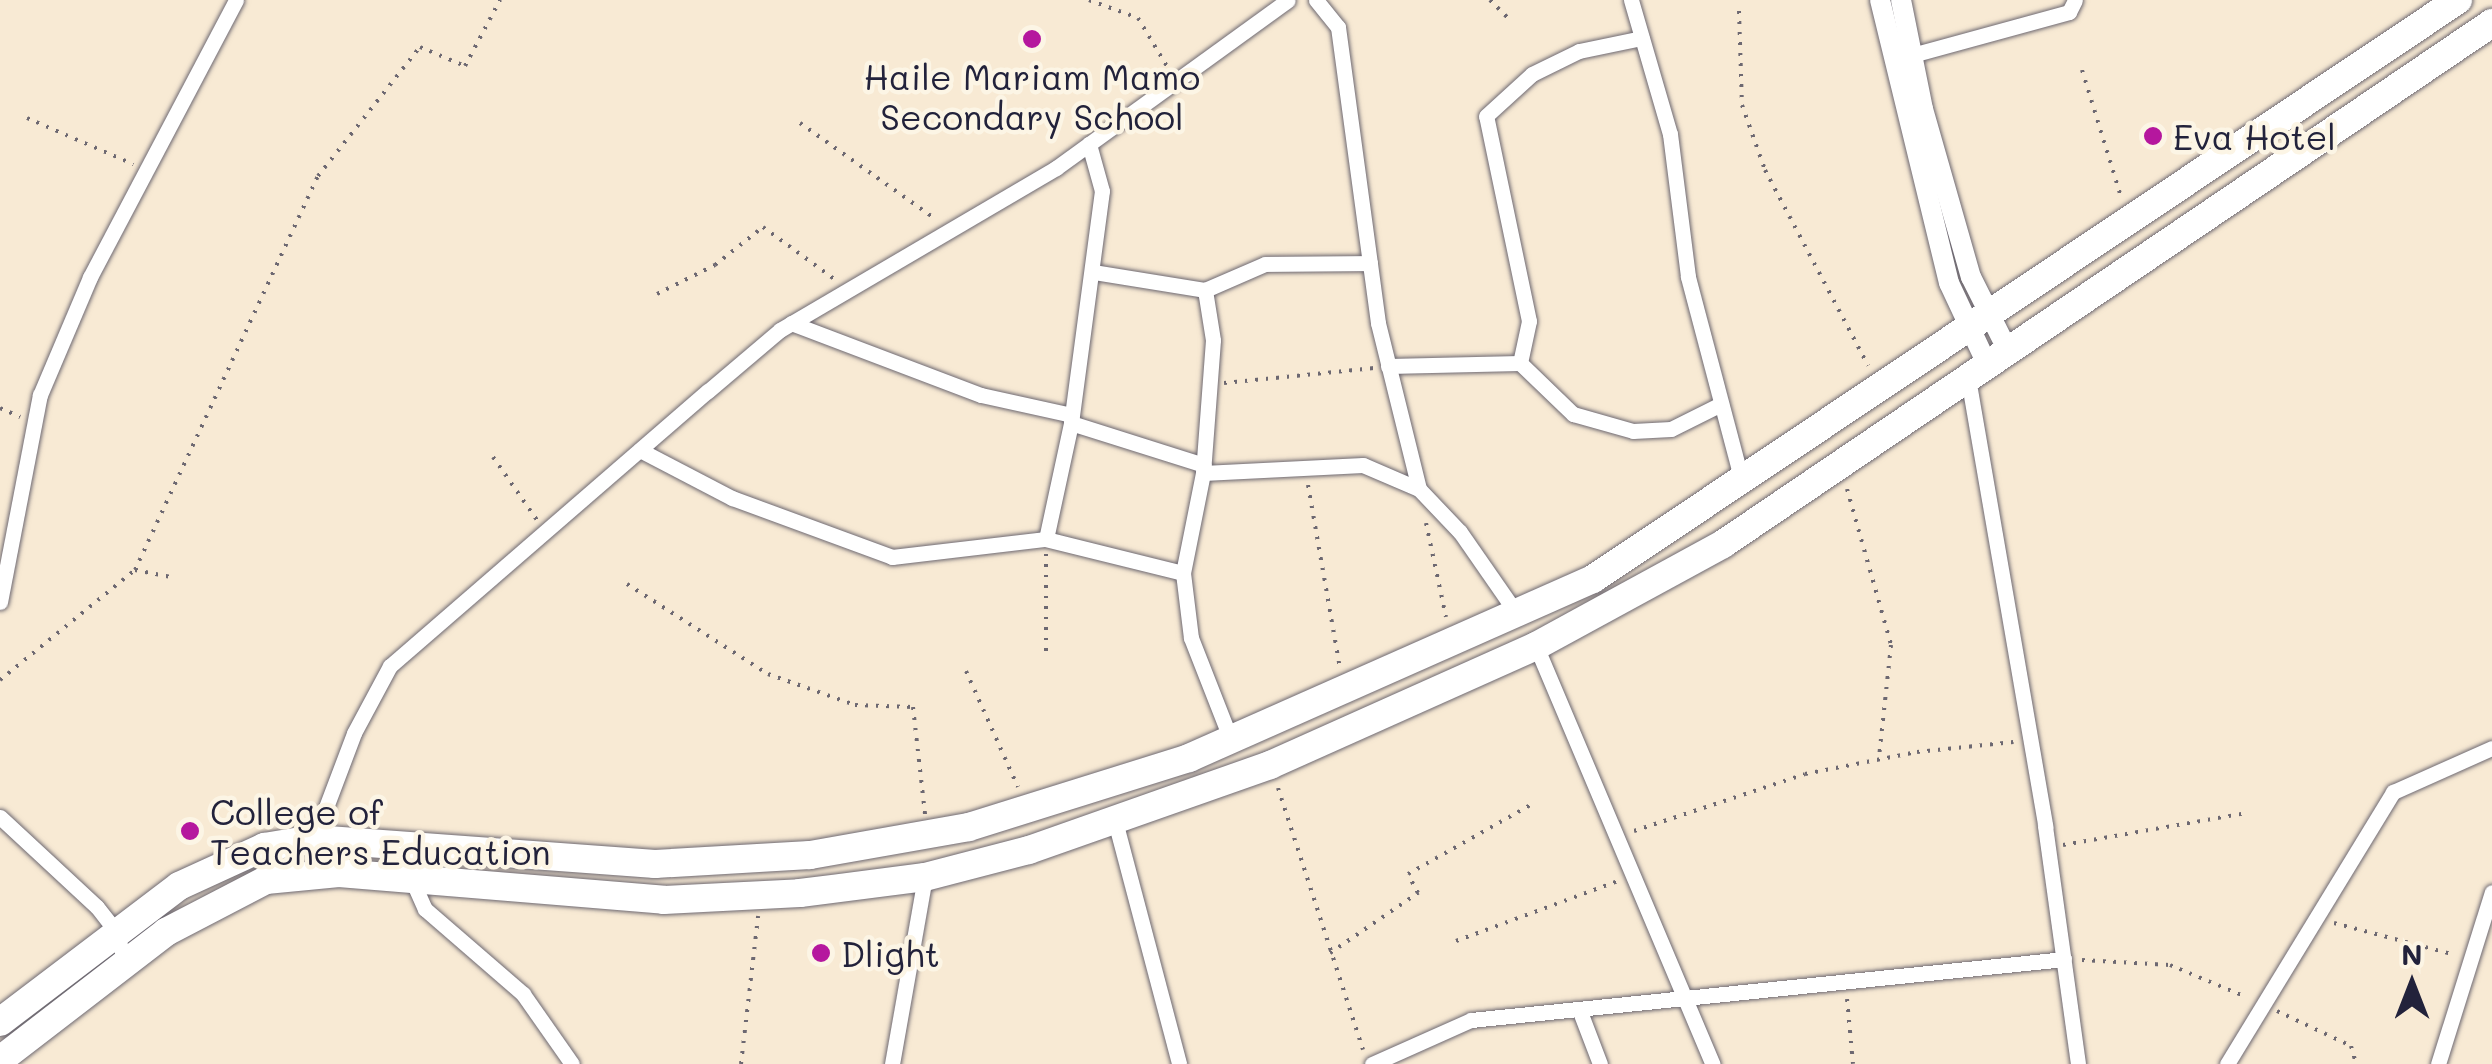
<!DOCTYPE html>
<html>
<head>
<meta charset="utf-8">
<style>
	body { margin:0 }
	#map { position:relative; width:2492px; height:1064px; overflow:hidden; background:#f8ead4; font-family:Mali,sans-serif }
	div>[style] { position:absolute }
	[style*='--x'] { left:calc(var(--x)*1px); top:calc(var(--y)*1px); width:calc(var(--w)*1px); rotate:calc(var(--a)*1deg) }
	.path>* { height:4px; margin-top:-2px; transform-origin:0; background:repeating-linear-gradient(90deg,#6d6871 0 2.5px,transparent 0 10.5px) }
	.roads { filter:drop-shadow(0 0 2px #6d6871) drop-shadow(0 0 2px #6d6871) }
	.minor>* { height:15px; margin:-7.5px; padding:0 7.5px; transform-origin:7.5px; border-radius:7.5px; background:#fff }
	.tertiary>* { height:20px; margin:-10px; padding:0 10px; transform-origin:10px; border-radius:10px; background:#fff }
	.trunk>* { height:28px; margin:-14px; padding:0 14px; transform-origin:14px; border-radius:14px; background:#fff }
	.dots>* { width:28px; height:28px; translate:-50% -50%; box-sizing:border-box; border:5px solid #fcf5e5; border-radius:50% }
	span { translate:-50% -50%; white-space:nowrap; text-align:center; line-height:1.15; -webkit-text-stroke:9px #fcf5e5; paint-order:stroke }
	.poi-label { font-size:35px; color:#22223b }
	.left { translate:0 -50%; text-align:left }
	.north { position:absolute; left:2362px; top:934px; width:100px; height:100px; -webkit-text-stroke:8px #fcf5e5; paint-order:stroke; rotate:0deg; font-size:28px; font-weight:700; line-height:40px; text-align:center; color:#22223b }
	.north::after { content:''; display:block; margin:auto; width:35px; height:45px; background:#22223b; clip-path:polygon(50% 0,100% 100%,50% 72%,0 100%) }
</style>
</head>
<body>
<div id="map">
	<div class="path">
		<div style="--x:1089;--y:0;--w:52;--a:20.2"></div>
		<div style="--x:1138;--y:18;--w:58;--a:59"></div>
		<div style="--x:1490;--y:0;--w:30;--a:45"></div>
		<div style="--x:1739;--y:11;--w:94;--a:88.2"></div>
		<div style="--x:1742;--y:105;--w:69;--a:70.5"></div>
		<div style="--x:1765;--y:170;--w:221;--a:62.2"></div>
		<div style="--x:2082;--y:70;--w:136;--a:72.9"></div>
		<div style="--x:27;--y:118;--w:116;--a:23.5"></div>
		<div style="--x:800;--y:123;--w:164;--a:35.3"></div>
		<div style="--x:657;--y:294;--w:65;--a:-26.6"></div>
		<div style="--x:715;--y:265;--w:61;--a:-38.4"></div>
		<div style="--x:763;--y:227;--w:87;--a:36.1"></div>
		<div style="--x:1224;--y:383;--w:151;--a:-5.7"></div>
		<div style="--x:0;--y:408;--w:22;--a:24"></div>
		<div style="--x:493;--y:457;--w:77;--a:55.1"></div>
		<div style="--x:1308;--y:485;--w:186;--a:80.1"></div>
		<div style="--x:1847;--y:489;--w:162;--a:74.2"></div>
		<div style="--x:1891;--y:645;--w:114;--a:96.1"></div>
		<div style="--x:1426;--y:523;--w:96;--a:78"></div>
		<div style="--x:1046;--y:554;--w:105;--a:90"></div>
		<div style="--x:135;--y:570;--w:434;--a:-65.1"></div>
		<div style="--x:318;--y:176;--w:164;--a:-51.7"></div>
		<div style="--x:420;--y:47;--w:49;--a:22.9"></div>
		<div style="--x:465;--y:66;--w:75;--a:-62.1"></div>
		<div style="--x:627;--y:584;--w:167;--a:32.6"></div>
		<div style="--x:768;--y:674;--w:92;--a:19.6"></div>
		<div style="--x:855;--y:705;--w:58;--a:2"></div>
		<div style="--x:913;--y:707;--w:108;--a:83.6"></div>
		<div style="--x:966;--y:671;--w:127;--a:65.9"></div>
		<div style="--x:0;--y:680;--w:174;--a:-39.2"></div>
		<div style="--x:135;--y:570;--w:38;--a:11"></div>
		<div style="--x:1278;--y:788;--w:275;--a:72"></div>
		<div style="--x:1634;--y:831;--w:180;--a:-18.4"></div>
		<div style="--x:1805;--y:774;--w:114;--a:-11.1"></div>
		<div style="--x:1917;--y:752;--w:97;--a:-5.9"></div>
		<div style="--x:2063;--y:845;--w:187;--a:-9.9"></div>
		<div style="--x:2334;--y:923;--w:125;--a:14.8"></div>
		<div style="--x:1456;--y:941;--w:173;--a:-20.3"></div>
		<div style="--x:1330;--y:953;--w:107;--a:-34.3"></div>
		<div style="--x:1418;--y:893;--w:21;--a:-118"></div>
		<div style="--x:1408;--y:874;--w:142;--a:-29.4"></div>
		<div style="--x:2082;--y:960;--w:88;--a:3.3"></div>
		<div style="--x:2170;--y:965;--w:82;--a:22.8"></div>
		<div style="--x:1847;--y:999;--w:65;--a:84.7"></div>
		<div style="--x:2277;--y:1011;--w:82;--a:25.3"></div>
		<div style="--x:2351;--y:1046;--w:19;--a:74"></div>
		<div style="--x:741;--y:1064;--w:149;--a:-83.4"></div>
	</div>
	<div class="roads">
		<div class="minor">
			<div style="--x:1316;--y:0;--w:35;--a:51"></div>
			<div style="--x:1338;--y:27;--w:299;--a:82.3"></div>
			<div style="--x:1378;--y:323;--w:171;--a:76.1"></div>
			<div style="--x:1419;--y:489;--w:59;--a:46.4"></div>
			<div style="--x:1460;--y:532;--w:103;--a:55.2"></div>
			<div style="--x:1631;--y:0;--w:140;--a:73.8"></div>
			<div style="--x:1670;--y:134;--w:144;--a:82.8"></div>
			<div style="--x:1688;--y:277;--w:215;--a:75.2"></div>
			<div style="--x:1912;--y:55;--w:163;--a:-15.3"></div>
			<div style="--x:2069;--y:12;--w:13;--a:-63"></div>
			<div style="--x:1094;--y:272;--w:112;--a:9.2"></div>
			<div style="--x:791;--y:323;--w:203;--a:20.8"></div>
			<div style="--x:981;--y:395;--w:93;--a:12.4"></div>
			<div style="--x:1520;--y:363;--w:43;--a:-77.9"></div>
			<div style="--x:1529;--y:321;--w:209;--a:-101.8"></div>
			<div style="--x:1486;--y:116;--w:62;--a:-42.4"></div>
			<div style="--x:1532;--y:74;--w:52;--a:-26.1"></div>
			<div style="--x:1579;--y:51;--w:64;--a:-11.7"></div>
			<div style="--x:1388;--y:366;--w:132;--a:-1.3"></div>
			<div style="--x:1520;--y:363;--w:74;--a:43.9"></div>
			<div style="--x:1573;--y:414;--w:62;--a:15.8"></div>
			<div style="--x:1633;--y:431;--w:38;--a:-3"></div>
			<div style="--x:1671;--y:429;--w:56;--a:-26.6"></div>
			<div style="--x:1968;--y:378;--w:455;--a:80.2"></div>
			<div style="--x:2045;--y:826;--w:240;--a:82.1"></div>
			<div style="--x:1071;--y:423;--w:234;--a:-82.4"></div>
			<div style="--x:1102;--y:191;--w:49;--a:-105.5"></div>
			<div style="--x:640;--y:450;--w:104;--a:27.6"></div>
			<div style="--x:732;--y:498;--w:171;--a:20.2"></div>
			<div style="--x:892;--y:557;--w:155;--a:-6.7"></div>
			<div style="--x:1203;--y:473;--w:133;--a:-85.7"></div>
			<div style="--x:1213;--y:340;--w:51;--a:-99.1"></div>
			<div style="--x:1205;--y:290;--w:65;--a:-23.4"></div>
			<div style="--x:1265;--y:264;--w:105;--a:-0.5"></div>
			<div style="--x:1183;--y:573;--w:141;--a:-166.1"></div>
			<div style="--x:1046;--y:539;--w:119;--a:-77.8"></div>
			<div style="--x:1071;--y:423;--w:139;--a:17.5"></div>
			<div style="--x:0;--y:602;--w:211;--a:-79.1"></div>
			<div style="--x:40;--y:395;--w:128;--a:-67"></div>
			<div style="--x:90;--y:277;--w:313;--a:-62.2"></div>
			<div style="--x:1536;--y:646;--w:454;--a:67.1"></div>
			<div style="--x:1231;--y:740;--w:110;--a:-111.4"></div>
			<div style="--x:1191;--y:638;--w:65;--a:-97"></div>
			<div style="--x:1183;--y:573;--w:102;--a:-78.7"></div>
			<div style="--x:1203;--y:473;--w:160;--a:-2.9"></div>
			<div style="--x:1363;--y:465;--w:61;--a:23.2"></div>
			<div style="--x:0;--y:817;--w:132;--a:42.9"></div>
			<div style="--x:97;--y:907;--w:31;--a:52"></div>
			<div style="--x:116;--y:931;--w:33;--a:74"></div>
			<div style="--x:1115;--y:821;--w:251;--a:75.2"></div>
			<div style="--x:314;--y:839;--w:113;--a:-69.3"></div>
			<div style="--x:354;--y:733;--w:76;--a:-61.8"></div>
			<div style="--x:390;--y:666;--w:420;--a:-40.9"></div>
			<div style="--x:708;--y:391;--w:94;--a:-40.3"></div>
			<div style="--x:780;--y:330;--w:320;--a:-30.4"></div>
			<div style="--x:1056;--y:168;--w:286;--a:-35.9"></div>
			<div style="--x:414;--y:847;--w:33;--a:93"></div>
			<div style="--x:412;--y:880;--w:32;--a:66"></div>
			<div style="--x:425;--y:909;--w:130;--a:40.9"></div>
			<div style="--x:523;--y:994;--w:85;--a:55"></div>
			<div style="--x:1579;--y:1009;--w:59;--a:69.1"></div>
			<div style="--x:892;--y:1064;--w:190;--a:-80"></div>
			<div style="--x:1372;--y:1064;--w:108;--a:-24"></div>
			<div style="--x:1471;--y:1020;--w:596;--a:-5.87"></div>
			<div style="--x:2227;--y:1064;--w:319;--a:-58.6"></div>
			<div style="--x:2393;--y:792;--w:108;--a:-24"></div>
			<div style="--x:2438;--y:1064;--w:180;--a:-72.6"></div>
		</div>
		<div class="tertiary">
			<div style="--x:1880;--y:0;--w:291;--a:76.3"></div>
			<div style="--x:1949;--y:283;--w:87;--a:64.9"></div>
			<div style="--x:1901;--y:0;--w:111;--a:78.6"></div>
			<div style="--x:1923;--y:109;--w:175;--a:74.1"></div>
			<div style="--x:1971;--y:277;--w:80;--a:63.4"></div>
		</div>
		<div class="trunk">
			<div style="--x:0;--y:1022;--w:225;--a:-37.2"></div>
			<div style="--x:179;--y:886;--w:94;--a:-24.6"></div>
			<div style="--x:264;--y:847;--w:51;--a:-9.1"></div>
			<div style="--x:314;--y:839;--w:342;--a:4.2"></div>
			<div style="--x:655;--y:864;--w:155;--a:-3.3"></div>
			<div style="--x:810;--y:855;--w:161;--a:-10"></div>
			<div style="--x:969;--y:827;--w:231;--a:-17.4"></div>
			<div style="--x:1189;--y:758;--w:442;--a:-23.9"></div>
			<div style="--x:1593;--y:579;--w:1041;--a:-33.8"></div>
			<div style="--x:0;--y:1060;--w:210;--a:-37.6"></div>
			<div style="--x:166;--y:932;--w:113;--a:-27.5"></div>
			<div style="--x:266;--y:880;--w:73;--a:-5.5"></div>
			<div style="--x:339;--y:873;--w:326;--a:4.7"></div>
			<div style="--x:664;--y:900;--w:136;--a:-2.9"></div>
			<div style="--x:800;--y:893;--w:126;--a:-7.3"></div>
			<div style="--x:925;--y:877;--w:107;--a:-14.6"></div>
			<div style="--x:1029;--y:850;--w:256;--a:-19.4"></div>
			<div style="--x:1270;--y:765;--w:291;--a:-24.1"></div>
			<div style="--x:1536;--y:646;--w:213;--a:-28.6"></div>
			<div style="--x:1723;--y:544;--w:929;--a:-34.12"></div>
		</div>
	</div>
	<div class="dots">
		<div style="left:1032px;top:39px;background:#b5179e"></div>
		<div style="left:2153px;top:136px;background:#b5179e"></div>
		<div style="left:190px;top:831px;background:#b5179e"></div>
		<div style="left:821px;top:953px;background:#b5179e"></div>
	</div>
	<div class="poi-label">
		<span style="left:1032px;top:96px">Haile Mariam Mamo<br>Secondary School</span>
		<span class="left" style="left:2173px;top:136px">Eva Hotel</span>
		<span class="left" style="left:210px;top:831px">College of<br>Teachers Education</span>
		<span class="left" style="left:841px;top:953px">Dlight</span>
	</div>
	<div class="north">N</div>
</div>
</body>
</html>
